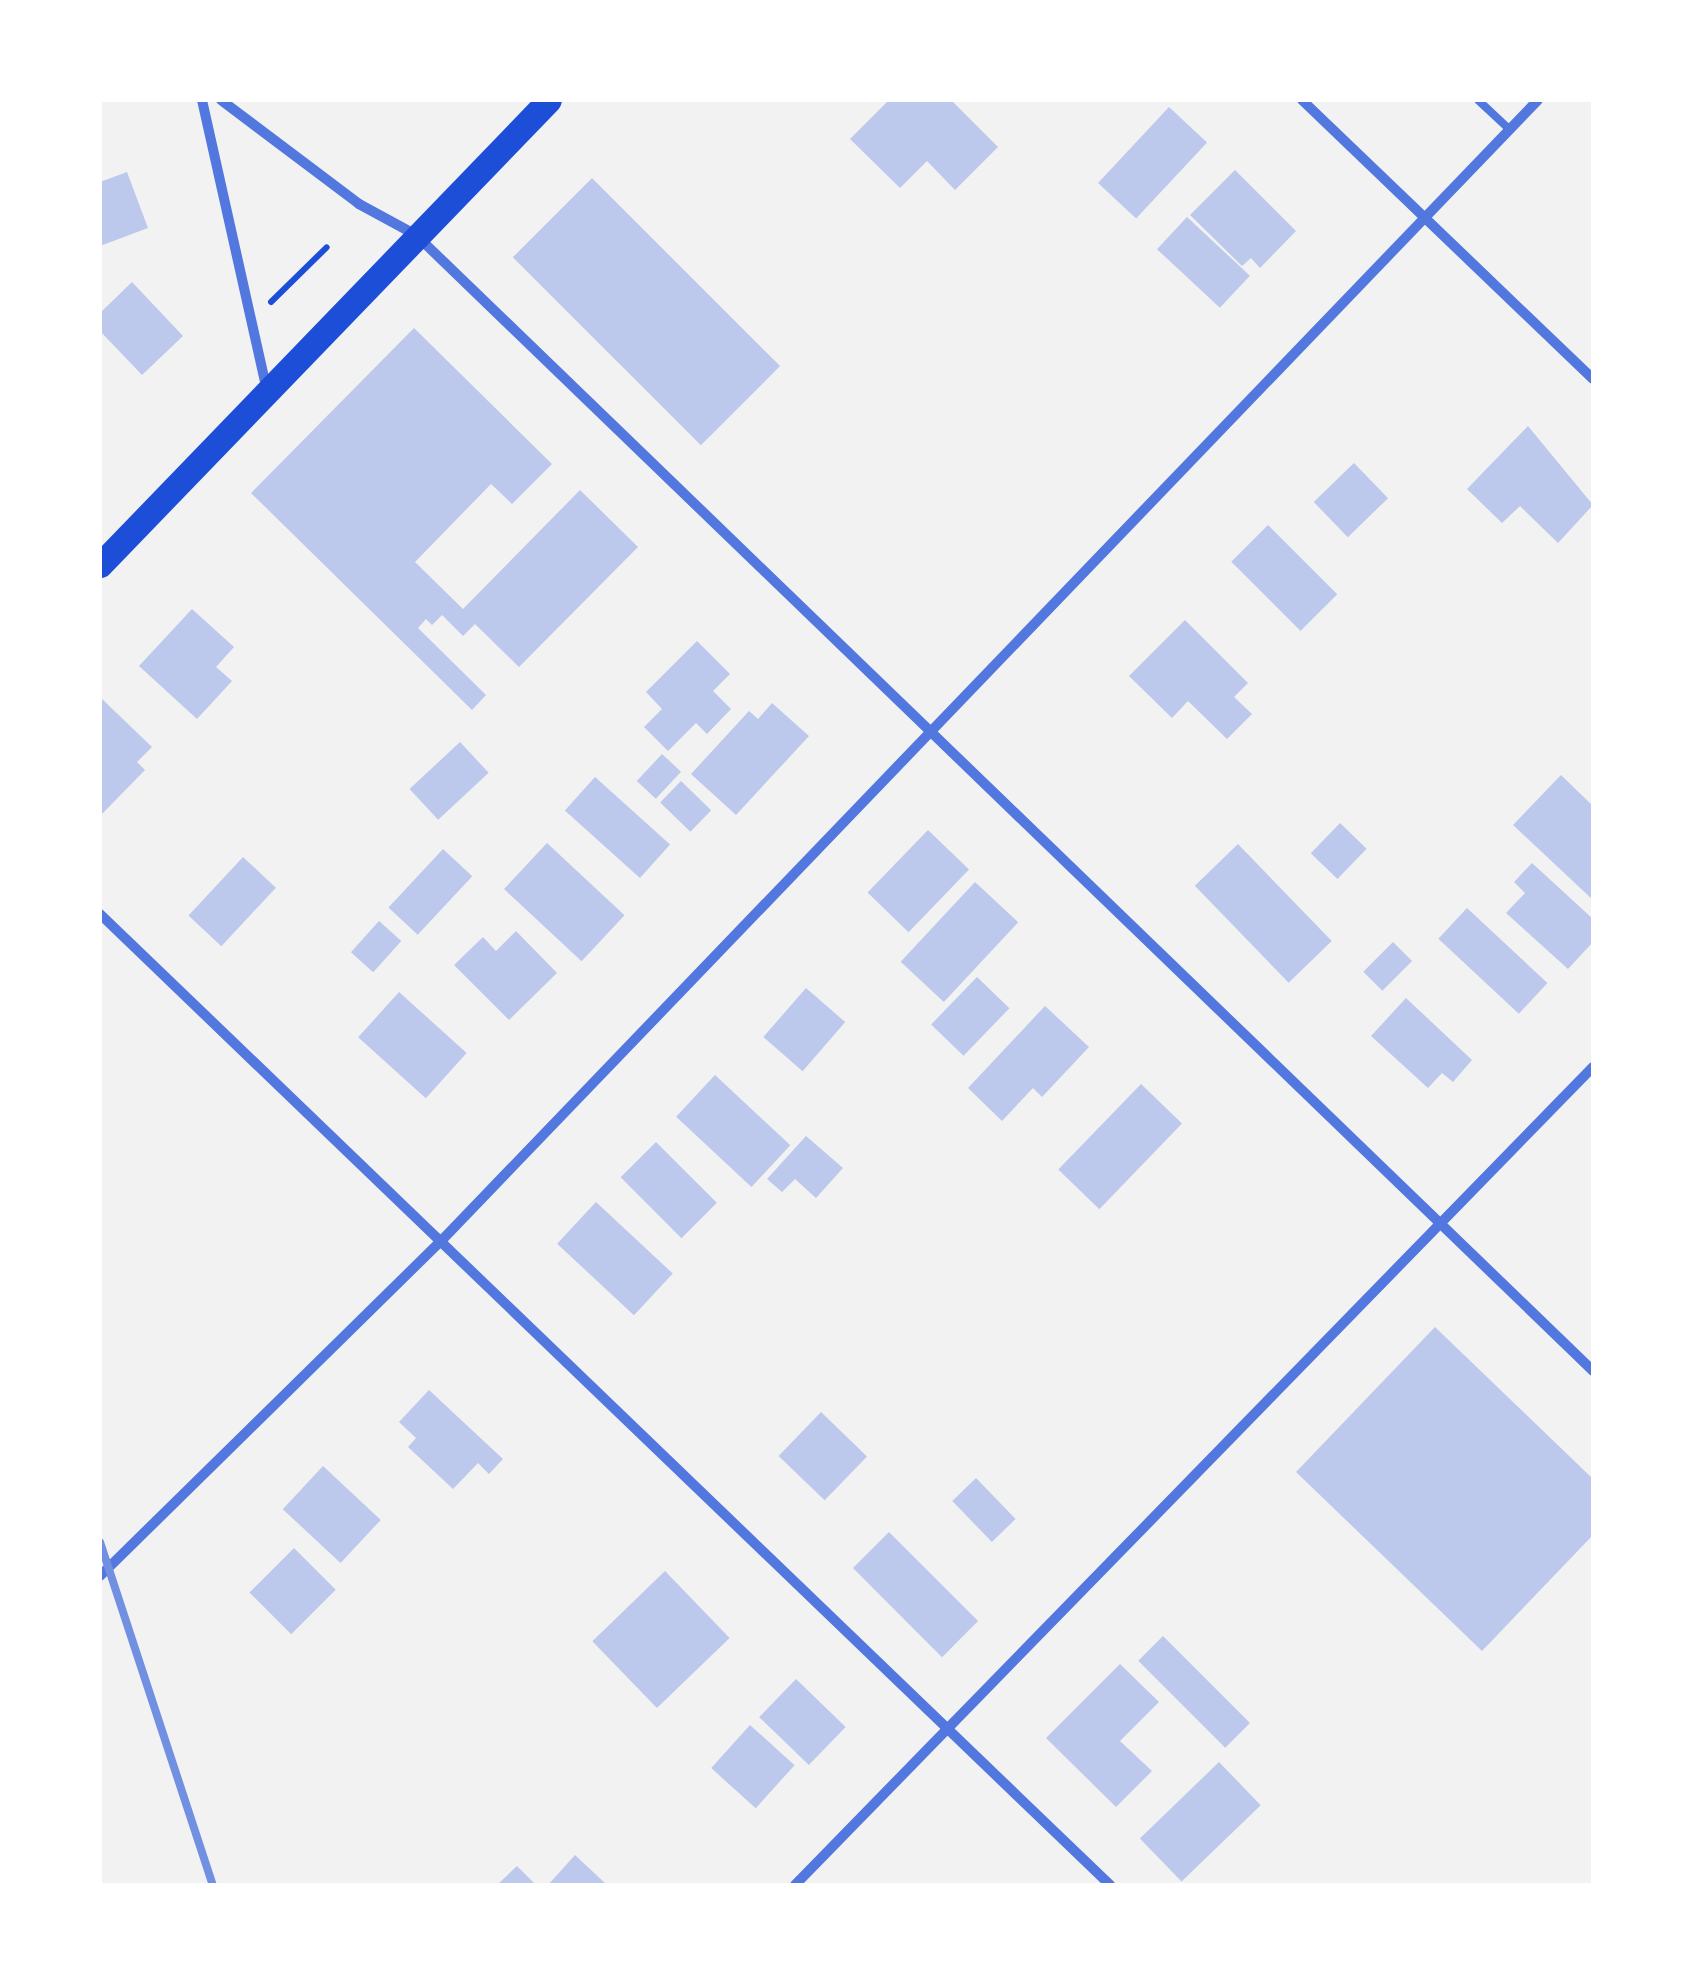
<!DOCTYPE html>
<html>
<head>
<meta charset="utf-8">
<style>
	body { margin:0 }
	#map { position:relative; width:1693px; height:1985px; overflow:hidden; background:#f2f2f2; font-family:"Open Sans",sans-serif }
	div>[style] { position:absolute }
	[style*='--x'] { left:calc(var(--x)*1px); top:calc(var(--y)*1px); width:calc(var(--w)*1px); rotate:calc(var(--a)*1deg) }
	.building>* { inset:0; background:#bdc9ec; transform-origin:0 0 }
	.path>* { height:6px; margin:-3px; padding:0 3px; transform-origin:3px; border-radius:3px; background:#1d4ed8 }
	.service>* { height:8px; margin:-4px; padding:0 4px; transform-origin:4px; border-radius:4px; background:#5277de }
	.minor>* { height:10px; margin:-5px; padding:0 5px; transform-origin:5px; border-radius:5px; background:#5277de }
	.primary>* { height:25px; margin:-12.5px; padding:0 12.5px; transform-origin:12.5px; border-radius:12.5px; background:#1d4ed8 }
	.rail>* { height:8px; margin:-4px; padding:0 4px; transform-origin:4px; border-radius:4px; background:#7290e2 }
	span { translate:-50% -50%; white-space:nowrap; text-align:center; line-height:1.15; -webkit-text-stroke:10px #fff; paint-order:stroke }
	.frame { position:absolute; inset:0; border:102px solid #fff; pointer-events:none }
</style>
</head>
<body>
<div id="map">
	<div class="building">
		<div style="clip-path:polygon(889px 100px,951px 100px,998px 147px,955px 190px,927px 161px,900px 188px,850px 139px)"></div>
		<div style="left:1169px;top:107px;width:52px;height:104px;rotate:43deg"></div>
		<div style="clip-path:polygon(1235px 170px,1296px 231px,1260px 268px,1251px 258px,1242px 266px,1190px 215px)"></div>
		<div style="clip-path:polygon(127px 172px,148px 228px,100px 246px,100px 182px)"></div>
		<div style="left:592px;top:178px;width:266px;height:112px;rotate:45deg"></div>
		<div style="left:1187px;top:217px;width:86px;height:44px;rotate:43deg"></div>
		<div style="clip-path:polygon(132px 282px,183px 336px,142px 375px,100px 331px,100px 313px)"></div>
		<div style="clip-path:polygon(414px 328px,552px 464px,512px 504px,491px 484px,415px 562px,463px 609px,580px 490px,638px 547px,519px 667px,475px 624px,463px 636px,442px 615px,432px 625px,426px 619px,418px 628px,486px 695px,472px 710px,251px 493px)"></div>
		<div style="clip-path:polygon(1528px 426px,1593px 505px,1558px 543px,1520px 506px,1502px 523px,1467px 489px)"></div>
		<div style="left:1354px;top:463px;width:49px;height:56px;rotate:46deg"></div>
		<div style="left:1268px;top:525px;width:98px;height:52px;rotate:45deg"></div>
		<div style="clip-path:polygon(192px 609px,234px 647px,216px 667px,232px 681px,197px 719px,139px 666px)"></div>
		<div style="clip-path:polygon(1185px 620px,1248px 683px,1234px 697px,1252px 714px,1227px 739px,1188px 701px,1172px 718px,1129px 676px)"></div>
		<div style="clip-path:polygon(697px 641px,730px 674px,713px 691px,731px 709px,707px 734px,696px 723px,668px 751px,644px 727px,662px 709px,646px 692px)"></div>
		<div style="clip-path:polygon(100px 697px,152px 747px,137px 762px,145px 770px,100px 816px)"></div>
		<div style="clip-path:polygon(772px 703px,809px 736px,736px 815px,691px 774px,749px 711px,758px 719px)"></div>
		<div style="left:460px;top:742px;width:42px;height:69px;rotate:47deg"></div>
		<div style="left:662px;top:754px;width:26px;height:37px;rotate:43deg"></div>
		<div style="clip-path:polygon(1561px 775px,1593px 806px,1593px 900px,1513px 825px)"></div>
		<div style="left:595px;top:777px;width:101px;height:45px;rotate:42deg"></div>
		<div style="left:681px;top:781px;width:42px;height:30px;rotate:44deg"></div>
		<div style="left:1340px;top:823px;width:37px;height:42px;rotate:44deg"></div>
		<div style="left:928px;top:830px;width:57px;height:87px;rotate:44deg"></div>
		<div style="left:547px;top:843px;width:106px;height:63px;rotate:43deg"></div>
		<div style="left:1238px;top:844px;width:135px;height:60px;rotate:46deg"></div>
		<div style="left:443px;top:849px;width:40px;height:80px;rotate:43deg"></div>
		<div style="left:243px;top:857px;width:45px;height:80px;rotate:43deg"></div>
		<div style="clip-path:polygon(1532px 863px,1593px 919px,1593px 942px,1568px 969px,1506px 913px,1525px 893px,1514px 882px)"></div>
		<div style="left:975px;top:882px;width:59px;height:109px;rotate:43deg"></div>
		<div style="left:1467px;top:908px;width:110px;height:42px;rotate:43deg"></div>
		<div style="left:379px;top:921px;width:30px;height:42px;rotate:42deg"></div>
		<div style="clip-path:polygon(516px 931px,557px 973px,509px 1020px,454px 965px,483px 937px,496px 951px)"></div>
		<div style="left:1393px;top:942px;width:27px;height:42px;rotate:45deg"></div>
		<div style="left:977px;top:977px;width:45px;height:66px;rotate:44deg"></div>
		<div style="left:806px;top:988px;width:52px;height:65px;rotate:41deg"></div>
		<div style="left:399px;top:992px;width:91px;height:61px;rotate:42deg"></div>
		<div style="clip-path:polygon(1406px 998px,1472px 1060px,1453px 1082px,1442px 1073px,1428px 1088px,1371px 1036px)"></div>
		<div style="clip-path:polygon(1045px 1006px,1089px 1047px,1042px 1097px,1033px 1088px,1002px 1121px,968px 1088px)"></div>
		<div style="left:715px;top:1075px;width:103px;height:57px;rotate:43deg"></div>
		<div style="left:1141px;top:1084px;width:57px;height:119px;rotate:44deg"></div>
		<div style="clip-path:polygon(806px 1136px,843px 1168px,816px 1198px,795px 1179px,782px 1192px,767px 1179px)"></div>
		<div style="left:656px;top:1142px;width:86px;height:50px;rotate:45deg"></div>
		<div style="left:596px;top:1202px;width:105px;height:57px;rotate:43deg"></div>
		<div style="clip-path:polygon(1435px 1327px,1593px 1479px,1593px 1535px,1482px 1651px,1296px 1472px)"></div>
		<div style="clip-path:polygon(429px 1390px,503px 1459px,489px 1474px,478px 1463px,453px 1489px,408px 1447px,416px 1438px,399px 1422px)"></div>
		<div style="left:821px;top:1412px;width:64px;height:61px;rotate:44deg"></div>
		<div style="left:323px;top:1466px;width:79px;height:59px;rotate:43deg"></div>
		<div style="left:976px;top:1478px;width:57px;height:33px;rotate:46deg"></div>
		<div style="left:889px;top:1532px;width:126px;height:51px;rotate:45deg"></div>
		<div style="left:294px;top:1548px;width:59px;height:63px;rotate:45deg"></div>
		<div style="left:665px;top:1571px;width:93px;height:101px;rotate:46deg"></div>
		<div style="left:1163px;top:1636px;width:123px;height:35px;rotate:45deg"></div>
		<div style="clip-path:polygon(1120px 1664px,1159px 1702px,1120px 1741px,1152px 1771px,1116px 1807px,1046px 1738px)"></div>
		<div style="left:796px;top:1679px;width:69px;height:53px;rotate:44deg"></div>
		<div style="left:750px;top:1725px;width:60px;height:58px;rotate:42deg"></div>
		<div style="left:1219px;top:1762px;width:60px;height:110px;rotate:46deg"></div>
		<div style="clip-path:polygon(575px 1855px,607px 1885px,548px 1885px)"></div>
		<div style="clip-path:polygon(517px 1866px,536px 1885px,497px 1885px)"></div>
	</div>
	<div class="path">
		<div style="--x:271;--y:302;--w:78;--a:-44.5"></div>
	</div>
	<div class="service">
		<div style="--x:1478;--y:100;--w:42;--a:43.1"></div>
	</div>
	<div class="minor">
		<div style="--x:202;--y:100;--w:294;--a:77.4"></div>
		<div style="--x:221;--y:100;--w:173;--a:37"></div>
		<div style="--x:359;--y:204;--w:65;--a:28.5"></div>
		<div style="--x:416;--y:235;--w:1636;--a:43.98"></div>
		<div style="--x:1302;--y:100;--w:403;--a:43.8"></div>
		<div style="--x:100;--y:914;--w:1401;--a:43.87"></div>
		<div style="--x:100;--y:1576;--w:481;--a:-44.5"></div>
		<div style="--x:443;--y:1239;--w:1580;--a:-46.13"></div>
		<div style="--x:795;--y:1885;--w:1143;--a:-45.71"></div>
	</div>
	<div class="primary">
		<div style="--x:100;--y:565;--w:646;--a:-46"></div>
	</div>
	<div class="rail">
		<div style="--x:100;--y:1542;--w:361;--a:71.8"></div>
	</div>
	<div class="frame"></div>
</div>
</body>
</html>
